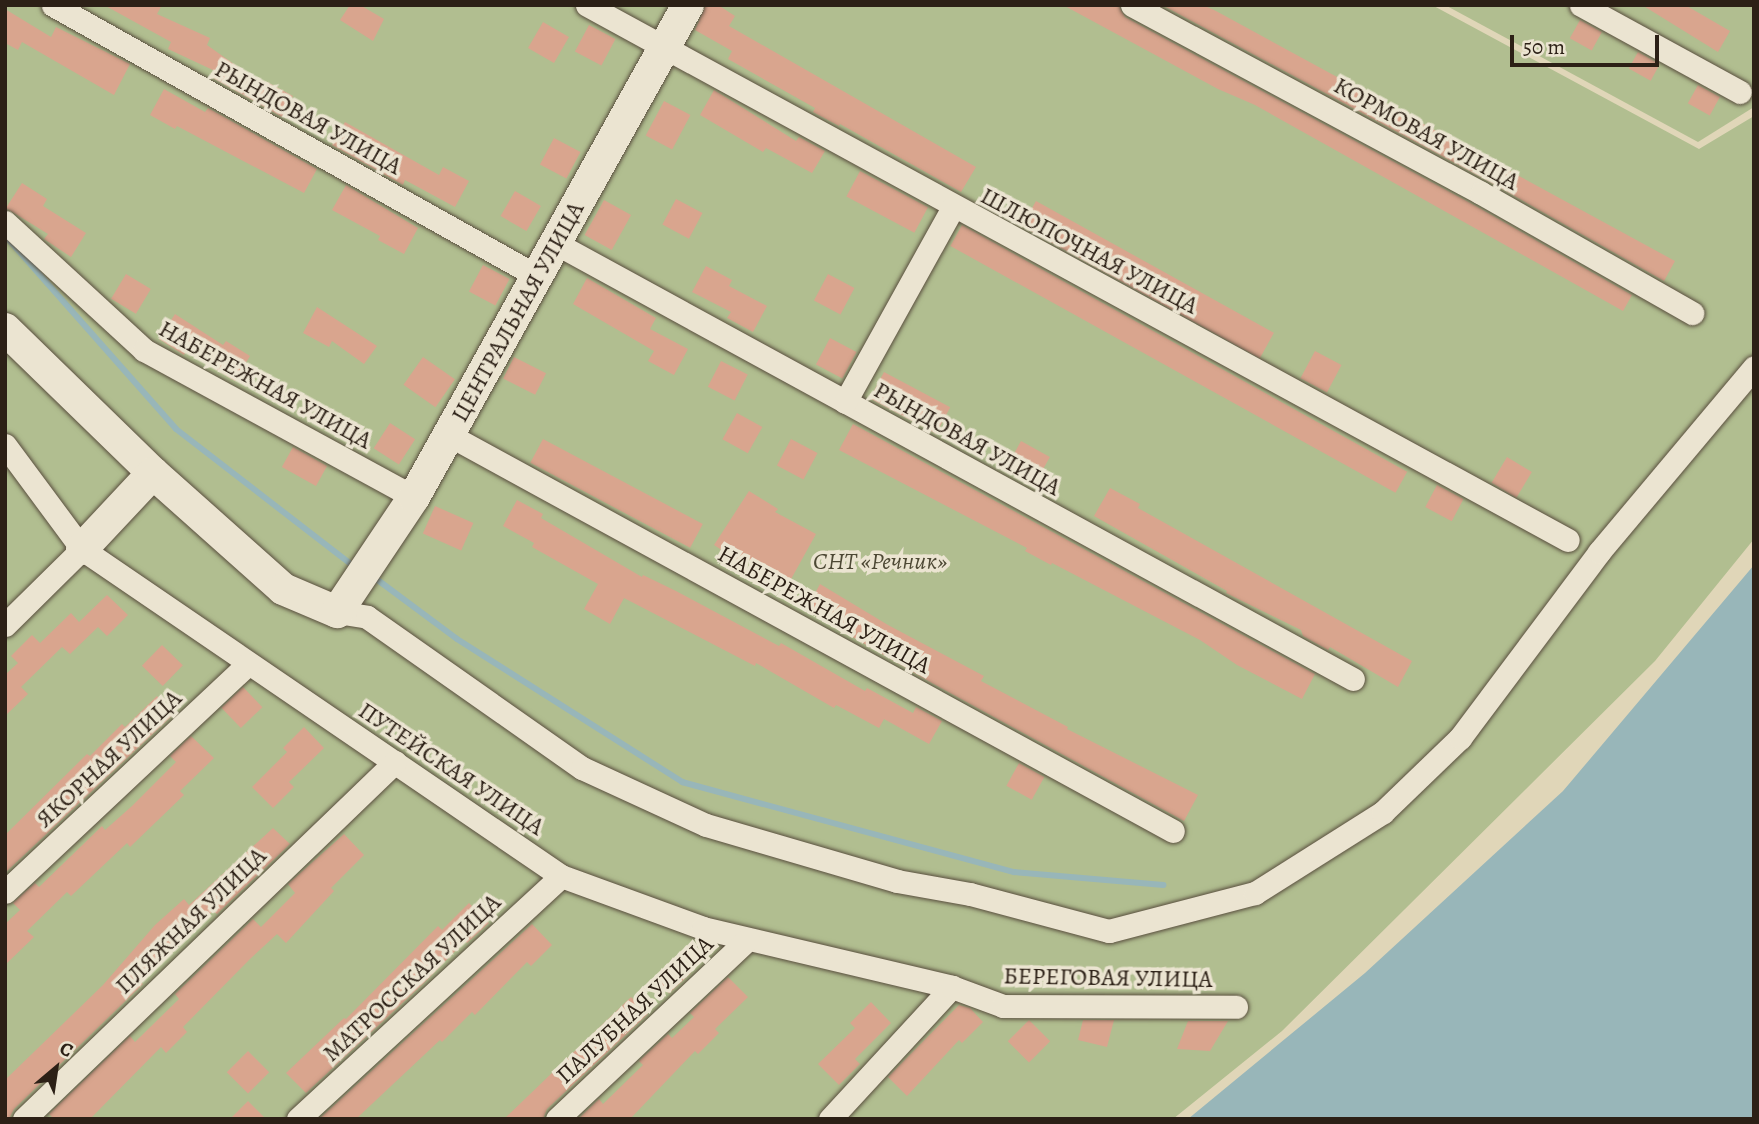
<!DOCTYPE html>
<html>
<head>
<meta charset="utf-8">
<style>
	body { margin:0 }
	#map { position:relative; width:1759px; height:1124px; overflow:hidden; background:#e0d6b8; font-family:Alegreya,serif }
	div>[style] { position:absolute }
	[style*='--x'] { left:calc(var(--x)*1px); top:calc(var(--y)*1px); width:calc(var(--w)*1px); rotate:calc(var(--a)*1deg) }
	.green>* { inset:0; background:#b1be90 }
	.water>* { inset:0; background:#98b6b9 }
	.stream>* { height:6px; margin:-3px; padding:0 3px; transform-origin:3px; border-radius:3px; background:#98b6b9 }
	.building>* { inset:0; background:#d9a58e; transform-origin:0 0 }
	.roads { filter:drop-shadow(0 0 2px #594e3e) drop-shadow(0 0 2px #594e3e) }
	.street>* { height:23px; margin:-11.5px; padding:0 11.5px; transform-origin:11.5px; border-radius:11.5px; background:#ebe4d1 }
	.secondary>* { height:32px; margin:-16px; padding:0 16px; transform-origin:16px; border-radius:16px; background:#ebe4d1 }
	span { translate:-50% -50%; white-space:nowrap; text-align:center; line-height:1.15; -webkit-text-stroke:7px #ebe4d1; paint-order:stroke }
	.street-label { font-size:24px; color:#2c2016 }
	.park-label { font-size:24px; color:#4d4834; font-style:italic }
	.frame { position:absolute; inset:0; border:7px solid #2c2016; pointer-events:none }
	.north { position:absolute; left:21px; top:1033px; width:70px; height:70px; -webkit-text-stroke:5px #ebe4d1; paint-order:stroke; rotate:29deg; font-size:19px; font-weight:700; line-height:28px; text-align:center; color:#2c2016 }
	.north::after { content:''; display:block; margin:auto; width:24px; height:32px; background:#2c2016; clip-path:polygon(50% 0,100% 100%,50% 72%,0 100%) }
	.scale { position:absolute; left:1510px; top:35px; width:149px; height:32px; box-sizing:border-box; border:4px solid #2c2016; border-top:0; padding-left:9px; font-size:21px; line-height:24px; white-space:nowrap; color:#2c2016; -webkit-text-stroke:5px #ebe4d1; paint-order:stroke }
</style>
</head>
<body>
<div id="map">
	<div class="green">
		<div style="clip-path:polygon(5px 5px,1432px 5px,1699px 149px,1754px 116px,1754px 539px,1655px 661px,1282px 1031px,1173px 1119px,5px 1119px)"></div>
		<div style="clip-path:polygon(1445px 5px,1754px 5px,1754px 107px,1698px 142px)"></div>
	</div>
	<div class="water">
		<div style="clip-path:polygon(1754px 565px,1754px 1119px,1188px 1119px,1365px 973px,1563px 791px)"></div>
	</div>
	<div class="stream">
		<div style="--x:9;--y:240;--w:252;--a:48.5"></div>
		<div style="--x:176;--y:429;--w:224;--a:37.7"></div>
		<div style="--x:375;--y:578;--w:102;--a:36.6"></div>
		<div style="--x:457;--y:639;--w:267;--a:32.4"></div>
		<div style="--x:682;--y:782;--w:344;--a:15.2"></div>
		<div style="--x:1014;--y:872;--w:150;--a:5"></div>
	</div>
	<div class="building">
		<div style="clip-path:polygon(104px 5px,162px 5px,157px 14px,210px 38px,207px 45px,265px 86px,267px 82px,293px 96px,282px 117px,211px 77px,215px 71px,168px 49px,171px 42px)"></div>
		<div style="clip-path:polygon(350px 5px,360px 5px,384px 19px,373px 41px,340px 20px)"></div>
		<div style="clip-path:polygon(706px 5px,718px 5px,735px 16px,729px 26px,976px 167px,961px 192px,840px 124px,839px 126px,813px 112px,815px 108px,728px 59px,732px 51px,695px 30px)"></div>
		<div style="clip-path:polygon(1063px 5px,1118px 5px,1125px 17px,1474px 205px,1632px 295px,1623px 311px,1255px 105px,1218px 89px)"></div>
		<div style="clip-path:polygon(1162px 5px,1203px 5px,1216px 11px,1675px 261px,1664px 281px,1488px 181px)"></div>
		<div style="clip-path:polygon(1642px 5px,1685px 5px,1730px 31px,1718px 52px)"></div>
		<div style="clip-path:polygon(5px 9px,51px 37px,56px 27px,130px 64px,114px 95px,22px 42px,18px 50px,5px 43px)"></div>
		<div style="left:1580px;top:20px;width:25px;height:21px;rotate:29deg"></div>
		<div style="left:543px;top:22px;width:30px;height:30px;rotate:30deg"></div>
		<div style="left:589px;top:25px;width:30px;height:30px;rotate:28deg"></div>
		<div style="left:1638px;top:52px;width:25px;height:19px;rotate:29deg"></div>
		<div style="left:1698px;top:85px;width:25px;height:21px;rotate:29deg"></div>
		<div style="clip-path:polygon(164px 89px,205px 112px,208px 108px,317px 169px,304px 193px,177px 126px,175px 129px,150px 115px)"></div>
		<div style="clip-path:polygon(714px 90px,796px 141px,799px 137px,825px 151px,812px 173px,766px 148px,763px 152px,700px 115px)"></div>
		<div style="left:664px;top:101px;width:30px;height:39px;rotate:28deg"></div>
		<div style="clip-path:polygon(345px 122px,439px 175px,443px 167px,469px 181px,455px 207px,405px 180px,403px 185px,332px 145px)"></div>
		<div style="left:554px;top:138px;width:30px;height:30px;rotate:28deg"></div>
		<div style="left:860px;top:171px;width:77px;height:29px;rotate:28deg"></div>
		<div style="clip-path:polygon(22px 183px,47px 199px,43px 206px,86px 233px,71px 257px,44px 239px,48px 234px,6px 208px)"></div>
		<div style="clip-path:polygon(346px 185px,418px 228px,404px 254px,378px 240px,380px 236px,332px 210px)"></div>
		<div style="left:515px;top:191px;width:30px;height:29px;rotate:30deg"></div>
		<div style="left:676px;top:199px;width:30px;height:29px;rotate:28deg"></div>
		<div style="left:604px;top:200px;width:31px;height:40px;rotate:29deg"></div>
		<div style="left:1036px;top:201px;width:272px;height:29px;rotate:29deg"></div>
		<div style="left:962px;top:225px;width:509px;height:24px;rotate:29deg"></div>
		<div style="left:483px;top:265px;width:30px;height:30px;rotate:28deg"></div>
		<div style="clip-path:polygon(706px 266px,732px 280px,729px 286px,767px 306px,753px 332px,727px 318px,731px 312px,692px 292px)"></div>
		<div style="left:126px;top:274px;width:29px;height:29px;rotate:31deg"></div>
		<div style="left:828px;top:274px;width:30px;height:30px;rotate:28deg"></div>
		<div style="clip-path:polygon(587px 278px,656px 318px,650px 329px,688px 349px,674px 375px,648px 361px,654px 351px,573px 304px)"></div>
		<div style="clip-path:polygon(317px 307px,377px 346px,364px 364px,332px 341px,329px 347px,303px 333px)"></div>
		<div style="clip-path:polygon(175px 314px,223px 345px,226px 341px,250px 356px,235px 381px,186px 351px,184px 355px,159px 339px)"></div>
		<div style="left:830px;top:338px;width:30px;height:30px;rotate:28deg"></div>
		<div style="left:1315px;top:351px;width:30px;height:31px;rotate:28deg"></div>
		<div style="left:423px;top:357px;width:39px;height:34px;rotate:35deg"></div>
		<div style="left:514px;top:357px;width:36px;height:24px;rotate:27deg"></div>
		<div style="left:721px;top:361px;width:30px;height:29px;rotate:27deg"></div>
		<div style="left:884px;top:372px;width:75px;height:30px;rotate:28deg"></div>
		<div style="left:737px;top:413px;width:29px;height:30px;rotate:29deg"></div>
		<div style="left:390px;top:423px;width:30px;height:30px;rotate:33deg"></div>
		<div style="clip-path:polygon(853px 424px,1315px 674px,1302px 699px,1237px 665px,1200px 640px,1052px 563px,1051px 565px,1025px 551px,1027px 548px,839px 450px)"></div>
		<div style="left:543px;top:439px;width:181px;height:27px;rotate:28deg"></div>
		<div style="left:791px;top:439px;width:30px;height:30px;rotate:28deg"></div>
		<div style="left:1021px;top:441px;width:33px;height:33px;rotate:29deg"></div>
		<div style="left:293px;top:447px;width:39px;height:23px;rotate:29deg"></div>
		<div style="left:1507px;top:457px;width:29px;height:30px;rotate:31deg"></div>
		<div style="left:1437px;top:485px;width:30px;height:25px;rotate:28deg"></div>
		<div style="clip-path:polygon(1110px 488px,1140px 504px,1138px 508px,1412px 661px,1398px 687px,1330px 647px,1328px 650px,1303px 636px,1301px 630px,1226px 593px,1227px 591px,1094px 516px)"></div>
		<div style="clip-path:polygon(749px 491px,778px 509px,775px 512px,816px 534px,790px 581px,747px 558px,743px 564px,714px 545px)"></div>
		<div style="clip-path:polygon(517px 500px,543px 514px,541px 518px,642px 577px,643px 575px,676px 591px,779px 646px,781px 643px,865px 691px,867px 688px,913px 713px,916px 707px,942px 721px,929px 744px,884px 719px,879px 728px,836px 705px,834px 708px,756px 663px,755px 666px,624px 598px,610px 624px,584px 609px,598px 584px,532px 547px,534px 543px,503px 526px)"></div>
		<div style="left:435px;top:506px;width:42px;height:30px;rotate:24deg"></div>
		<div style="clip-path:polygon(820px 584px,888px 625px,984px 676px,981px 681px,1068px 727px,1067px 729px,1198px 795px,1184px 821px,930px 682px,806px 610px)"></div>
		<div style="clip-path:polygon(107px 595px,128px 615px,107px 636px,98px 627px,70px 654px,62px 647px,21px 687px,28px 694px,5px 716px,5px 671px,7px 673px,18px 663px,11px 656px,32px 635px,40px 643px,71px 613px,79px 622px)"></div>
		<div style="left:162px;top:645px;width:29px;height:29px;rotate:44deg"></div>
		<div style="left:243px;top:687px;width:28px;height:30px;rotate:46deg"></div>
		<div style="clip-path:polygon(157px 696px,174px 714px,5px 873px,5px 835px,87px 754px,90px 756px,122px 724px,125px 727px)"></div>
		<div style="clip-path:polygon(304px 727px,324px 748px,289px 782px,294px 787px,273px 808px,252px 787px,287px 752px,283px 748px)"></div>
		<div style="clip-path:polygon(191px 736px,214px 758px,180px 791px,184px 795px,130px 847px,127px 843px,71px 896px,67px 892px,27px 931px,34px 937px,5px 965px,5px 924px,20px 910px,13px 903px,35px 883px,39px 887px,102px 826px,105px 830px,132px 806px,176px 762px,170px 756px)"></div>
		<div style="left:1019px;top:763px;width:29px;height:26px;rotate:29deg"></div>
		<div style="clip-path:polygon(273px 828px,290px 844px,217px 914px,213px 911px,182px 939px,140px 981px,143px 984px,14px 1109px,9px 1119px,5px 1119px,5px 1080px,103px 985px,155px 925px,184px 899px,189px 905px)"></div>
		<div style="clip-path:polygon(344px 834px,364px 855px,331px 888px,334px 891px,286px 943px,277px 934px,250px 959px,183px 1027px,187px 1032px,166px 1053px,161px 1047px,90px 1119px,54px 1119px,49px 1114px,130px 1036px,135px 1042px,179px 999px,175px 994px,253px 919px,261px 927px,295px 893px,288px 884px)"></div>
		<div style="clip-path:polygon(469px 903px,489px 923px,467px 943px,465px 941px,424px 983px,306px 1093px,286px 1073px,344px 1018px,346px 1019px,438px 926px,442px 930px)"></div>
		<div style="clip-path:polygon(532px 924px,552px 945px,531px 966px,527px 962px,475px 1015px,472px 1012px,442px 1042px,440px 1040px,356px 1119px,319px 1119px)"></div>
		<div style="left:676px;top:957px;width:22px;height:30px;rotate:47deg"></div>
		<div style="clip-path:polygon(728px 977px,748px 997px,715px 1029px,719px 1033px,698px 1054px,695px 1051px,630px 1119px,578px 1119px,599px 1099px,603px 1104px,643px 1065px,639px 1061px,668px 1034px,672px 1038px,694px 1017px,690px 1013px)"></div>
		<div style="clip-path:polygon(631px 997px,648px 1014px,547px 1109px,543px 1119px,504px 1119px)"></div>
		<div style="clip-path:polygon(871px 1002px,891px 1023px,855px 1059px,860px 1064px,839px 1085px,818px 1064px,855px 1028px,850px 1023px)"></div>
		<div style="clip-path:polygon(959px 1005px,970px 1008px,983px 1022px,962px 1043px,959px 1040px,907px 1096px,888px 1077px)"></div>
		<div style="left:1029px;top:1020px;width:30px;height:30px;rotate:45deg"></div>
		<div style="clip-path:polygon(1083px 1020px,1114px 1020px,1107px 1047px,1078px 1040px)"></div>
		<div style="clip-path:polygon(1188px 1021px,1228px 1021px,1210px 1051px,1177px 1049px)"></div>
		<div style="left:248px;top:1051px;width:30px;height:30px;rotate:45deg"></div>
		<div style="clip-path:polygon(248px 1101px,266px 1119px,230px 1119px)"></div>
	</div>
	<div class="roads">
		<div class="street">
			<div style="--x:53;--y:5;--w:555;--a:29.25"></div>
			<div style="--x:587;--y:5;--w:1117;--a:28.61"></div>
			<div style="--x:1132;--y:5;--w:396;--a:28.3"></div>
			<div style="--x:1481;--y:193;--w:243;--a:29.6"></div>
			<div style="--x:1581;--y:5;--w:181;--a:28.7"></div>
			<div style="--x:5;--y:222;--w:189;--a:42.6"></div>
			<div style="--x:144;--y:350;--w:307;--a:28.6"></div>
			<div style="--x:557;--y:244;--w:907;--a:28.66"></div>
			<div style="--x:845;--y:402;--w:223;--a:-61"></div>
			<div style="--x:449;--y:435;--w:825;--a:28.68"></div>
			<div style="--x:5;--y:445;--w:129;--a:53.5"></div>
			<div style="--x:82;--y:549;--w:580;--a:34.32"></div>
			<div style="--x:561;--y:876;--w:151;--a:20.1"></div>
			<div style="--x:703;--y:928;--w:256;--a:13.3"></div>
			<div style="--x:337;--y:612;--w:30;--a:9"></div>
			<div style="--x:367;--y:617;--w:263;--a:35.1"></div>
			<div style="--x:582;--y:768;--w:136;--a:24.7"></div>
			<div style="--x:706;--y:825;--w:199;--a:16.3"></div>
			<div style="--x:897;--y:881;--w:74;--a:10.1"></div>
			<div style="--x:970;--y:894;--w:144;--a:14.9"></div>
			<div style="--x:1109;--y:931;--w:151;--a:-14.6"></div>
			<div style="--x:1255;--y:893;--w:151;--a:-32.3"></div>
			<div style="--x:1383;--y:812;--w:107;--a:-43.9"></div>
			<div style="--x:1460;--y:738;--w:232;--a:-53.2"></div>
			<div style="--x:1599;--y:552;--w:241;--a:-50"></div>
			<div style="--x:5;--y:625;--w:108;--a:-44.6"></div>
			<div style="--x:5;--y:892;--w:333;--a:-43.2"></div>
			<div style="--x:24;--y:1119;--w:515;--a:-43.9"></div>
			<div style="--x:298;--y:1119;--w:358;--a:-42.7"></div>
			<div style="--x:557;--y:1119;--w:262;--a:-43.3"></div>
			<div style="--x:830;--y:1119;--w:180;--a:-47.3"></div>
			<div style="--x:952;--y:987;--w:54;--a:20.4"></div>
			<div style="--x:1003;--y:1006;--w:233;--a:0.2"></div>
		</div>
		<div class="secondary">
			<div style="--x:5;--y:329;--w:206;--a:44.2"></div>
			<div style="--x:153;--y:473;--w:104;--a:133.1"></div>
			<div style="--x:153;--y:473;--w:174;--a:41.7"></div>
			<div style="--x:283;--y:589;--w:59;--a:23.1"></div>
			<div style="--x:337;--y:612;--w:138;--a:-56.2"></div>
			<div style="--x:414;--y:497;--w:563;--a:-60.89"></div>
		</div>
	</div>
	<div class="street-label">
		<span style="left:308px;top:118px;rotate:29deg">РЫНДОВАЯ УЛИЦА</span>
		<span style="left:1426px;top:134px;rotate:29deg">КОРМОВАЯ УЛИЦА</span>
		<span style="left:1089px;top:251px;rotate:28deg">ШЛЮПОЧНАЯ УЛИЦА</span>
		<span style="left:518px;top:312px;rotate:-61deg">ЦЕНТРАЛЬНАЯ УЛИЦА</span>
		<span style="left:265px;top:385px;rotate:29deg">НАБЕРЕЖНАЯ УЛИЦА</span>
		<span style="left:967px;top:439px;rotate:29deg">РЫНДОВАЯ УЛИЦА</span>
		<span style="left:824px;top:610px;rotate:29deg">НАБЕРЕЖНАЯ УЛИЦА</span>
		<span style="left:109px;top:759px;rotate:-43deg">ЯКОРНАЯ УЛИЦА</span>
		<span style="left:451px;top:769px;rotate:34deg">ПУТЕЙСКАЯ УЛИЦА</span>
		<span style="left:191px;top:921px;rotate:-44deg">ПЛЯЖНАЯ УЛИЦА</span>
		<span style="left:412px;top:978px;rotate:-43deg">МАТРОССКАЯ УЛИЦА</span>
		<span style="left:1108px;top:978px;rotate:1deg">БЕРЕГОВАЯ УЛИЦА</span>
		<span style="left:635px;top:1010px;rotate:-43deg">ПАЛУБНАЯ УЛИЦА</span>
	</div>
	<div class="park-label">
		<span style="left:880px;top:562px">СНТ «Речник»</span>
	</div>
	<div class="frame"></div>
	<div class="north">С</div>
	<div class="scale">50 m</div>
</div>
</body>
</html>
